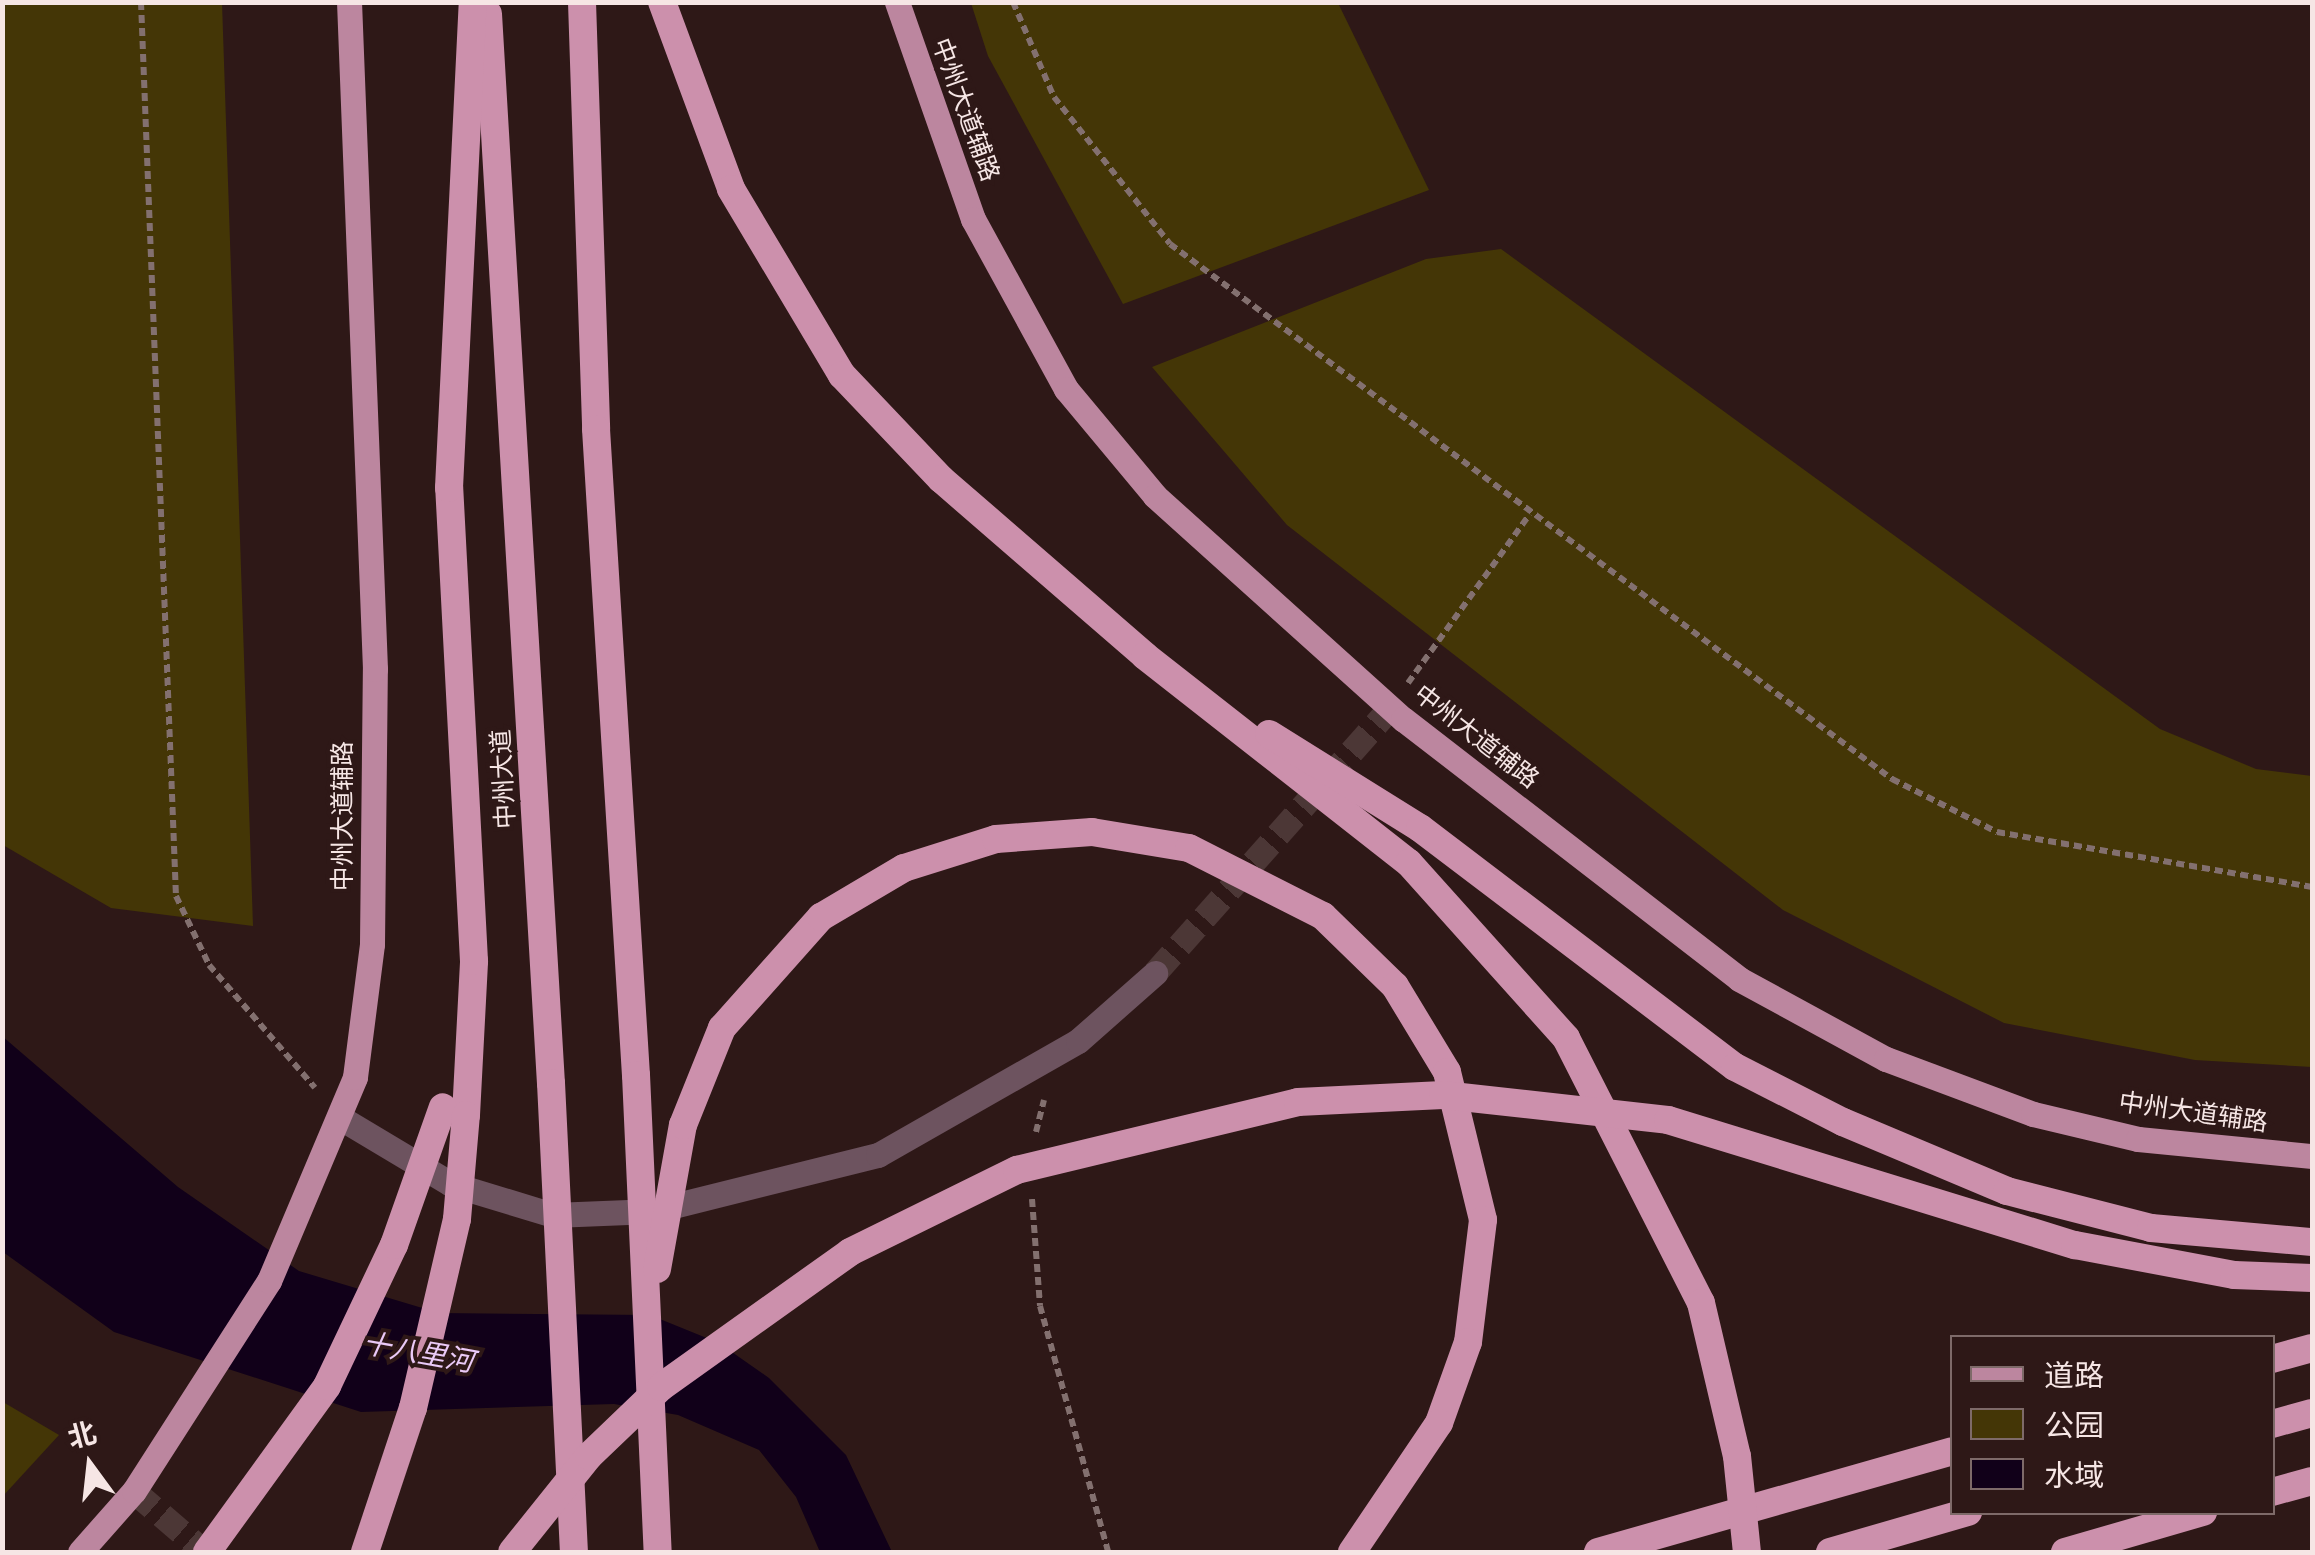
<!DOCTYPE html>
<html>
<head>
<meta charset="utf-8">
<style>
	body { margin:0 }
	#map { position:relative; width:2315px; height:1555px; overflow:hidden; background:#2e1817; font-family:"Nunito Sans","Noto Sans SC",sans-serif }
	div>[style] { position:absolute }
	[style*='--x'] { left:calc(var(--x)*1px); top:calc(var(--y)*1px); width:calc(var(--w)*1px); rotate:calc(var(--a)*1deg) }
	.green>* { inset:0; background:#443606 }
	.water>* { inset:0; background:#110019 }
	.minor-tunnel>* { height:25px; margin-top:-12.5px; transform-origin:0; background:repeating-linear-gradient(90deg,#4c3736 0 25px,transparent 0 37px) }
	.path>* { height:6px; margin-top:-3px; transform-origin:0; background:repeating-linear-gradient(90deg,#83706f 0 8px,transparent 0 13px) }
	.minor>* { height:25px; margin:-12.5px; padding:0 12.5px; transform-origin:12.5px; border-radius:12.5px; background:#6d535f }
	.primary>* { height:25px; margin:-12.5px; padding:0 12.5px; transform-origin:12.5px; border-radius:12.5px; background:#bc869f }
	.trunk>* { height:28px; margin:-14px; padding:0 14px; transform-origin:14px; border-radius:14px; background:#cc90ac }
	.trunk-bridge>* { height:28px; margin:-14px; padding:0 14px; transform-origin:14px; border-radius:14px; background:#cc90ac }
	span { translate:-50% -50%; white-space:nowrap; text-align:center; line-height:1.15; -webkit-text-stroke:8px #2e1817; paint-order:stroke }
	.street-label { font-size:25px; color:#f6e6e5 }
	.water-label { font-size:28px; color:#eacaf7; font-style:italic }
	.frame { position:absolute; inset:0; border:5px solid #f6e6e5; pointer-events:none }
	.legend { position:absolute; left:1950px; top:1335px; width:325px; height:180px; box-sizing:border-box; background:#2e1817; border:2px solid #7e6a69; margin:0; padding:12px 18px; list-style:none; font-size:30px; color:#f6e6e5 }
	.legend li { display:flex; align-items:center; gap:20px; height:50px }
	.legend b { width:50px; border:2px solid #7e6a69 }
	.north { position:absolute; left:40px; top:1415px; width:100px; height:100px; -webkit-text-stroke:8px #2e1817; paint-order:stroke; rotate:345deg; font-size:28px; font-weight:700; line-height:40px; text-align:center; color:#f6e6e5 }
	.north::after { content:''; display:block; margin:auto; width:35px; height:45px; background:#f6e6e5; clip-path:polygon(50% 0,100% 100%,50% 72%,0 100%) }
</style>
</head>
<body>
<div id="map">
	<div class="green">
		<div style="clip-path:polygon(3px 2px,222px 3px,253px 926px,111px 908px,3px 845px)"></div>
		<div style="clip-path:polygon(971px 3px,1338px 3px,1429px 190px,1123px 304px,988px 56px)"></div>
		<div style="clip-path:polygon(1501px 249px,2160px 729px,2256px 769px,2312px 776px,2312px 1067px,2195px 1060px,2004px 1023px,1783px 910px,1287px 525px,1152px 367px,1426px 259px)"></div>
		<div style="clip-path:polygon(3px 1402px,59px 1435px,3px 1496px)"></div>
	</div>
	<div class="water">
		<div style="clip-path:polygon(2px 1036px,178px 1187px,299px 1271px,439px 1313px,650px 1315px,719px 1343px,769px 1378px,846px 1455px,892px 1552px,820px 1552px,796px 1497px,759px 1450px,678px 1415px,614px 1404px,361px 1412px,114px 1332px,3px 1252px)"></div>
	</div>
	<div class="minor-tunnel">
		<div style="--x:1155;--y:973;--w:354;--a:-48.4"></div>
		<div style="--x:134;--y:1491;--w:94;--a:40.7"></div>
	</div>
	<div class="path">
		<div style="--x:141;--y:2;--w:895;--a:87.76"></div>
		<div style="--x:176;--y:896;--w:76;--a:64.4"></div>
		<div style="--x:209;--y:965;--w:162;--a:49.2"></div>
		<div style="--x:1013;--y:2;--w:103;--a:66.7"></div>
		<div style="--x:1054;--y:97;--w:187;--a:51.7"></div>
		<div style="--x:1170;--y:244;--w:899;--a:36.54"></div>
		<div style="--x:1892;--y:779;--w:118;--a:26.8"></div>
		<div style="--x:1997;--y:832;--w:320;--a:9.9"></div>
		<div style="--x:1408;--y:683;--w:208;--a:-54.2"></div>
		<div style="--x:1036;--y:1132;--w:33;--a:-76"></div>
		<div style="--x:1032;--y:1199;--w:107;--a:85.7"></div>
		<div style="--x:1040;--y:1306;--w:255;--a:74.5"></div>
	</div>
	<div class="minor">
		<div style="--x:339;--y:1117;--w:131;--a:30.9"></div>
		<div style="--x:451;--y:1184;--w:107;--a:16.9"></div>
		<div style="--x:553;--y:1215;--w:100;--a:-2.3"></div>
		<div style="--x:653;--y:1211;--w:232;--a:-14"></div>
		<div style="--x:878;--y:1155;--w:230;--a:-29.7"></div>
		<div style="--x:1078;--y:1041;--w:103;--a:-41.4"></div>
	</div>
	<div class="primary">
		<div style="--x:897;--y:2;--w:230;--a:70.7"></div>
		<div style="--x:973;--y:219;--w:194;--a:61.3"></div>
		<div style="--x:1066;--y:389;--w:139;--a:50.2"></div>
		<div style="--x:1155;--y:496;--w:334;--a:42"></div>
		<div style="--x:1403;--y:719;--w:425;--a:37.7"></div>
		<div style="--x:1739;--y:979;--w:167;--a:28.6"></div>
		<div style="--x:1886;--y:1059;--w:157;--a:20.5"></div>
		<div style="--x:2033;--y:1114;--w:108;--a:13.4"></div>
		<div style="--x:2138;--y:1139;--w:175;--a:5.6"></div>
		<div style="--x:80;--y:1552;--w:81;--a:-48.5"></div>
		<div style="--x:134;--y:1491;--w:250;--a:-57.3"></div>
		<div style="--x:269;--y:1281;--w:221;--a:-67.1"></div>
		<div style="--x:355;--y:1077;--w:134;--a:-82.7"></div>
		<div style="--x:372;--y:944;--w:275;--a:-89.4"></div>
		<div style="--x:375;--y:669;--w:668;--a:-92.23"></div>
	</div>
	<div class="trunk">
		<div style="--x:582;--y:2;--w:427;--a:88.1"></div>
		<div style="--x:596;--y:429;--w:647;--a:86.46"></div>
		<div style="--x:662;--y:2;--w:199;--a:69.7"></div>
		<div style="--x:731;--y:189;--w:217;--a:59.2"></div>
		<div style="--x:842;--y:375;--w:144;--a:46.4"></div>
		<div style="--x:941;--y:479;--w:270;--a:40.9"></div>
		<div style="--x:1145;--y:656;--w:335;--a:38.1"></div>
		<div style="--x:1409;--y:863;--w:235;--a:48.1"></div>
		<div style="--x:1566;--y:1038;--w:297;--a:63"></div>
		<div style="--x:1701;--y:1303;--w:157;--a:76.8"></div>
		<div style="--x:488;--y:14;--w:1071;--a:86.63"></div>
		<div style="--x:1269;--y:734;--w:178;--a:31.9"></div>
		<div style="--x:1420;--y:828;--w:395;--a:37.2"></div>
		<div style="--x:1735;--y:1067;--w:121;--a:27"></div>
		<div style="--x:1843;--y:1122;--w:178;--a:22.8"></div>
		<div style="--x:2007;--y:1191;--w:149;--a:14.4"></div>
		<div style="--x:2151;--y:1228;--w:162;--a:5"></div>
		<div style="--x:722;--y:1028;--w:149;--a:-48.3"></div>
		<div style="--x:821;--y:917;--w:96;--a:-30.6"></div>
		<div style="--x:904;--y:868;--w:96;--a:-17.5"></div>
		<div style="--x:996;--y:839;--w:96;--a:-4.2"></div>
		<div style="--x:1092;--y:832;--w:98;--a:9.4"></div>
		<div style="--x:1189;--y:848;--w:150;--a:26.9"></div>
		<div style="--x:1323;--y:916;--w:100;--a:44.2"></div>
		<div style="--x:1395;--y:986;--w:100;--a:58.8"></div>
		<div style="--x:1447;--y:1072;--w:152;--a:76.3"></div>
		<div style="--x:1483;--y:1220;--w:123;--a:97"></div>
		<div style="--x:1468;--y:1342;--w:86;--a:109.7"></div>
		<div style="--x:1439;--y:1423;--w:156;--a:124"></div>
		<div style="--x:466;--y:1115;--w:154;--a:-87"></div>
		<div style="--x:474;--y:961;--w:474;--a:-93"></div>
		<div style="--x:449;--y:488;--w:487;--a:-87.2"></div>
		<div style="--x:2272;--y:1359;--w:41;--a:-15.4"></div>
		<div style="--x:2272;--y:1424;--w:41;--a:-15.4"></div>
		<div style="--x:2272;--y:1492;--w:41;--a:-15.4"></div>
		<div style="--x:1598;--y:1552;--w:368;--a:-15.9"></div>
		<div style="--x:1830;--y:1552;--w:144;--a:-16.2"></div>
		<div style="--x:2065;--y:1552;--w:144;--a:-16.2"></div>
	</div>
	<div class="trunk-bridge">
		<div style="--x:636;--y:1075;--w:478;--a:87.4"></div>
		<div style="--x:551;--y:1083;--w:470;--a:87.2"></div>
		<div style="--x:657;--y:1269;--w:146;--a:-79.8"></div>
		<div style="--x:683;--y:1125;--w:105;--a:-68.1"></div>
		<div style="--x:1737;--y:1456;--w:97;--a:84.1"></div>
		<div style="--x:207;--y:1552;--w:205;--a:-54.1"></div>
		<div style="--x:327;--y:1386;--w:156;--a:-64.6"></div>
		<div style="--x:394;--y:1245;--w:146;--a:-70.5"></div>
		<div style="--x:365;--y:1552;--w:152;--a:-71.6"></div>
		<div style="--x:413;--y:1408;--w:194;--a:-76.9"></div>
		<div style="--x:457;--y:1219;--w:104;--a:-85.1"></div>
		<div style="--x:512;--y:1552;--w:123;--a:-51.3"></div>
		<div style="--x:589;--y:1456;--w:100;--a:-43.8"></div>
		<div style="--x:661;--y:1387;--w:232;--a:-35.5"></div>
		<div style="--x:850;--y:1252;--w:186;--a:-26.2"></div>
		<div style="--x:1017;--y:1170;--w:289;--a:-13.6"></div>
		<div style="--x:1298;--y:1102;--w:145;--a:-2.8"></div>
		<div style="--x:1443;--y:1095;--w:226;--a:6.3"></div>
		<div style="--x:1668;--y:1120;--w:426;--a:17.1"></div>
		<div style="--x:2075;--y:1245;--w:162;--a:10.7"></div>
		<div style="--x:2234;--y:1275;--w:78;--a:2.2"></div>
	</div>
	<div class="street-label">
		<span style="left:965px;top:110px;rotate:70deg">中州大道辅路</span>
		<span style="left:1476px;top:737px;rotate:38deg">中州大道辅路</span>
		<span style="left:504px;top:779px;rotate:-93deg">中州大道</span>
		<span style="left:343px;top:816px;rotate:-90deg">中州大道辅路</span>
		<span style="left:2193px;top:1113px;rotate:8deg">中州大道辅路</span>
	</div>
	<div class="water-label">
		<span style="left:418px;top:1353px;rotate:10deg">十八里河</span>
	</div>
	<div class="frame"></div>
	<ul class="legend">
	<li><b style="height:12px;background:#bc869f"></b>道路</li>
	<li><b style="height:28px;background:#443606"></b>公园</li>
	<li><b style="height:28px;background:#110019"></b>水域</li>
	</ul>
	<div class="north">北</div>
</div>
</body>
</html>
